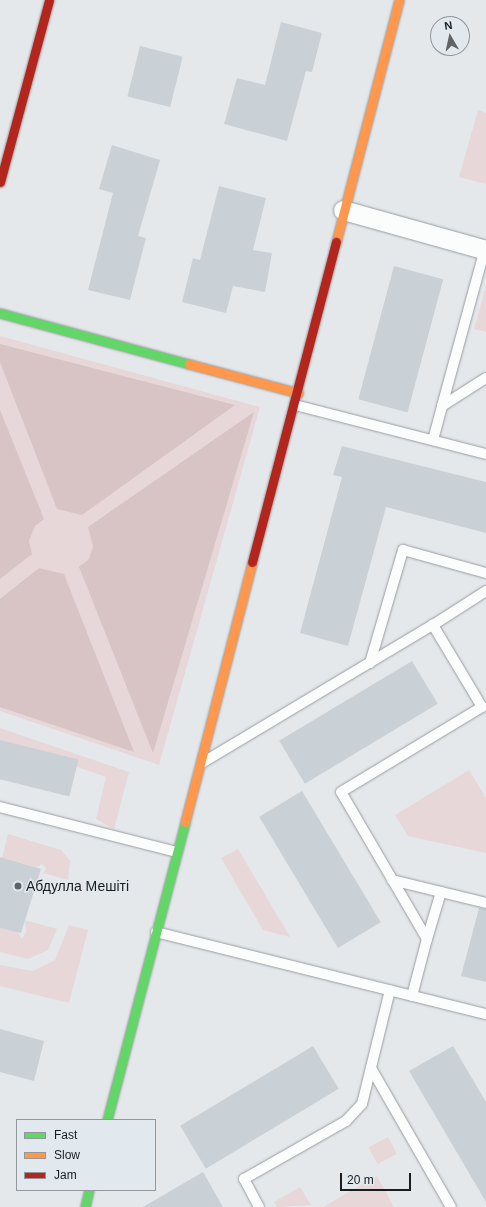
<!DOCTYPE html>
<html>
<head>
<meta charset="utf-8">
<style>
	body { margin:0 }
	#map { position:relative; width:486px; height:1207px; overflow:hidden; background:#e4e8eb; font-family:Arial,sans-serif }
	div>[style] { position:absolute }
	[style*='--x'] { left:calc(var(--x)*1px); top:calc(var(--y)*1px); width:calc(var(--w)*1px); rotate:calc(var(--a)*1deg) }
	.green>* { inset:0; background:#e7d7d8; transform-origin:0 0 }
	.forest>* { inset:0; background:#d8c4c4 }
	.building>* { inset:0; background:#c9d1d7; transform-origin:0 0 }
	.roads { filter:drop-shadow(0 0 1px #9a9d9f) drop-shadow(0 0 1px #9a9d9f) }
	.lane>* { height:10px; margin:-5px; padding:0 5px; transform-origin:5px; border-radius:5px; background:#fbfcfc }
	.street>* { height:19px; margin:-9.5px; padding:0 9.5px; transform-origin:9.5px; border-radius:9.5px; background:#fbfcfc }
	.fast>* { height:9px; margin:-4.5px; padding:0 4.5px; transform-origin:4.5px; border-radius:4.5px; background:#63d668 }
	.slow>* { height:9px; margin:-4.5px; padding:0 4.5px; transform-origin:4.5px; border-radius:4.5px; background:#ff974d }
	.jam>* { height:9px; margin:-4.5px; padding:0 4.5px; transform-origin:4.5px; border-radius:4.5px; background:#b3261e }
	.dots>* { width:11px; height:11px; translate:-50% -50%; box-sizing:border-box; border:2px solid #e1e9ee; border-radius:50% }
	span { translate:-50% -50%; white-space:nowrap; text-align:center; line-height:1.15; -webkit-text-stroke:3px #e1e9ee; paint-order:stroke }
	.poi-label { font-size:14px; color:#1a1d1f }
	.left { translate:0 -50%; text-align:left }
	.legend { position:absolute; left:16px; top:1119px; width:140px; height:72px; box-sizing:border-box; background:#e1e9ee; border:1px solid #91979b; margin:0; padding:5px 7px; list-style:none; font-size:12px; color:#1a1d1f }
	.legend li { display:flex; align-items:center; gap:8px; height:20px }
	.legend b { width:20px; border:1px solid #91979b }
	.north { position:absolute; left:430px; top:16px; width:40px; height:40px; box-sizing:border-box; background:#e1e9ee; border:1px solid #91979b; border-radius:50%; rotate:351deg; font-size:11px; font-weight:700; line-height:16px; text-align:center; color:#1a1d1f }
	.north::after { content:''; display:block; margin:auto; width:14px; height:18px; background:#616466; clip-path:polygon(50% 0,100% 100%,50% 72%,0 100%) }
	.scale { position:absolute; left:340px; top:1173px; width:71px; height:18px; box-sizing:border-box; border:2px solid #1a1d1f; border-top:0; padding-left:5px; font-size:12px; line-height:14px; white-space:nowrap; color:#1a1d1f; -webkit-text-stroke:3px #e1e9ee; paint-order:stroke }
</style>
</head>
<body>
<div id="map">
	<div class="green">
		<div style="clip-path:polygon(478px 110px,486px 113px,486px 184px,459px 177px)"></div>
		<div style="clip-path:polygon(485px 290px,486px 291px,486px 332px,474px 329px)"></div>
		<div style="clip-path:polygon(0 336px,260px 407px,159px 765px,0 711px)"></div>
		<div style="clip-path:polygon(0 728px,129px 772px,114px 829px,96px 819px,106px 777px,0 740px)"></div>
		<div style="clip-path:polygon(469px 770px,486px 798px,486px 853px,408px 836px,395px 815px)"></div>
		<div style="clip-path:polygon(8px 834px,61px 850px,70px 861px,68px 880px,43px 873px,46px 869px,43px 864px,36px 867px,2px 858px)"></div>
		<div style="clip-path:polygon(238px 849px,290px 937px,263px 930px,221px 858px)"></div>
		<div style="clip-path:polygon(25px 920px,57px 929px,48px 950px,28px 959px,0 952px,0 928px,16px 931px,22px 938px,26px 933px)"></div>
		<div style="clip-path:polygon(69px 925px,88px 930px,69px 1003px,0 986px,0 965px,33px 971px,55px 960px)"></div>
		<div style="left:388px;top:1137px;width:19px;height:22px;rotate:62deg"></div>
		<div style="clip-path:polygon(377px 1176px,394px 1207px,323px 1207px)"></div>
		<div style="clip-path:polygon(300px 1187px,311px 1205px,277px 1207px,274px 1202px)"></div>
	</div>
	<div class="forest">
		<div style="clip-path:polygon(0 344px,235px 405px,82px 515px,57px 509px,0 362px)"></div>
		<div style="clip-path:polygon(0 410px,44px 519px,35px 526px,29px 541px,32px 554px,0 579px)"></div>
		<div style="clip-path:polygon(254px 412px,153px 753px,79px 567px,89px 559px,93px 546px,88px 527px)"></div>
		<div style="clip-path:polygon(39px 568px,64px 574px,134px 752px,0 707px,0 599px)"></div>
	</div>
	<div class="building">
		<div style="clip-path:polygon(281px 22px,322px 33px,312px 72px,306px 71px,287px 141px,224px 124px,237px 78px,265px 85px)"></div>
		<div style="left:140px;top:46px;width:44px;height:52px;rotate:14deg"></div>
		<div style="clip-path:polygon(112px 145px,160px 160px,138px 236px,146px 238px,130px 300px,88px 290px,113px 193px,99px 189px)"></div>
		<div style="clip-path:polygon(219px 186px,266px 198px,253px 250px,272px 253px,265px 292px,233px 286px,226px 313px,182px 302px,193px 258px,200px 260px)"></div>
		<div style="left:394px;top:266px;width:51px;height:138px;rotate:15deg"></div>
		<div style="clip-path:polygon(342px 446px,486px 482px,486px 533px,386px 507px,348px 646px,300px 633px,342px 477px,333px 475px)"></div>
		<div style="left:412px;top:661px;width:50px;height:155px;rotate:59deg"></div>
		<div style="left:0;top:740px;width:81px;height:38px;rotate:14deg"></div>
		<div style="left:302px;top:791px;width:153px;height:50px;rotate:59deg"></div>
		<div style="clip-path:polygon(0 857px,41px 869px,21px 933px,0 928px)"></div>
		<div style="clip-path:polygon(479px 908px,486px 909px,486px 982px,461px 976px)"></div>
		<div style="clip-path:polygon(0 1029px,44px 1041px,34px 1081px,0 1072px)"></div>
		<div style="left:313px;top:1046px;width:50px;height:155px;rotate:59deg"></div>
		<div style="clip-path:polygon(453px 1046px,486px 1102px,486px 1202px,409px 1071px)"></div>
		<div style="clip-path:polygon(203px 1172px,223px 1207px,143px 1207px)"></div>
	</div>
	<div class="roads">
		<div class="lane">
			<div style="--x:295;--y:405;--w:197;--a:14.4"></div>
			<div style="--x:442;--y:406;--w:163;--a:-74.7"></div>
			<div style="--x:433;--y:440;--w:35;--a:-75"></div>
			<div style="--x:442;--y:406;--w:52;--a:-32.5"></div>
			<div style="--x:370;--y:663;--w:118;--a:-73.7"></div>
			<div style="--x:403;--y:550;--w:86;--a:15.5"></div>
			<div style="--x:202;--y:763;--w:269;--a:-30.9"></div>
			<div style="--x:0;--y:807;--w:182;--a:14.3"></div>
			<div style="--x:392;--y:880;--w:97;--a:13.7"></div>
			<div style="--x:156;--y:932;--w:340;--a:14"></div>
			<div style="--x:427;--y:939;--w:49;--a:-73.4"></div>
			<div style="--x:412;--y:996;--w:59;--a:-75.3"></div>
			<div style="--x:427;--y:939;--w:170;--a:-120.3"></div>
			<div style="--x:341;--y:792;--w:165;--a:-31.1"></div>
			<div style="--x:482;--y:707;--w:96;--a:-120.9"></div>
			<div style="--x:433;--y:625;--w:63;--a:-32.7"></div>
			<div style="--x:371;--y:1068;--w:160;--a:60.1"></div>
			<div style="--x:259;--y:1207;--w:32;--a:-118"></div>
			<div style="--x:244;--y:1179;--w:117;--a:-29.6"></div>
			<div style="--x:346;--y:1121;--w:23;--a:-47"></div>
			<div style="--x:362;--y:1104;--w:117;--a:-76.2"></div>
		</div>
		<div class="street">
			<div style="--x:343;--y:210;--w:148;--a:15.6"></div>
		</div>
		<div class="fast">
			<div style="--x:0;--y:313;--w:196;--a:15.1"></div>
			<div style="--x:107;--y:1120;--w:308;--a:-75.3"></div>
			<div style="--x:85;--y:1207;--w:17;--a:-77"></div>
		</div>
		<div class="slow">
			<div style="--x:336;--y:242;--w:250;--a:-75.4"></div>
			<div style="--x:189;--y:364;--w:113;--a:14.9"></div>
			<div style="--x:185;--y:822;--w:268;--a:-75.5"></div>
		</div>
		<div class="jam">
			<div style="--x:0;--y:182;--w:188;--a:-74.9"></div>
			<div style="--x:252;--y:562;--w:331;--a:-75.3"></div>
		</div>
	</div>
	<div class="dots">
		<div style="left:18px;top:886px;background:#616466"></div>
	</div>
	<div class="poi-label">
		<span class="left" style="left:26px;top:886px">Абдулла Мешіті</span>
	</div>
	<ul class="legend">
	<li><b style="height:5px;background:#63d668"></b>Fast</li>
	<li><b style="height:5px;background:#ff974d"></b>Slow</li>
	<li><b style="height:5px;background:#b3261e"></b>Jam</li>
	</ul>
	<div class="north">N</div>
	<div class="scale">20 m</div>
</div>
</body>
</html>
